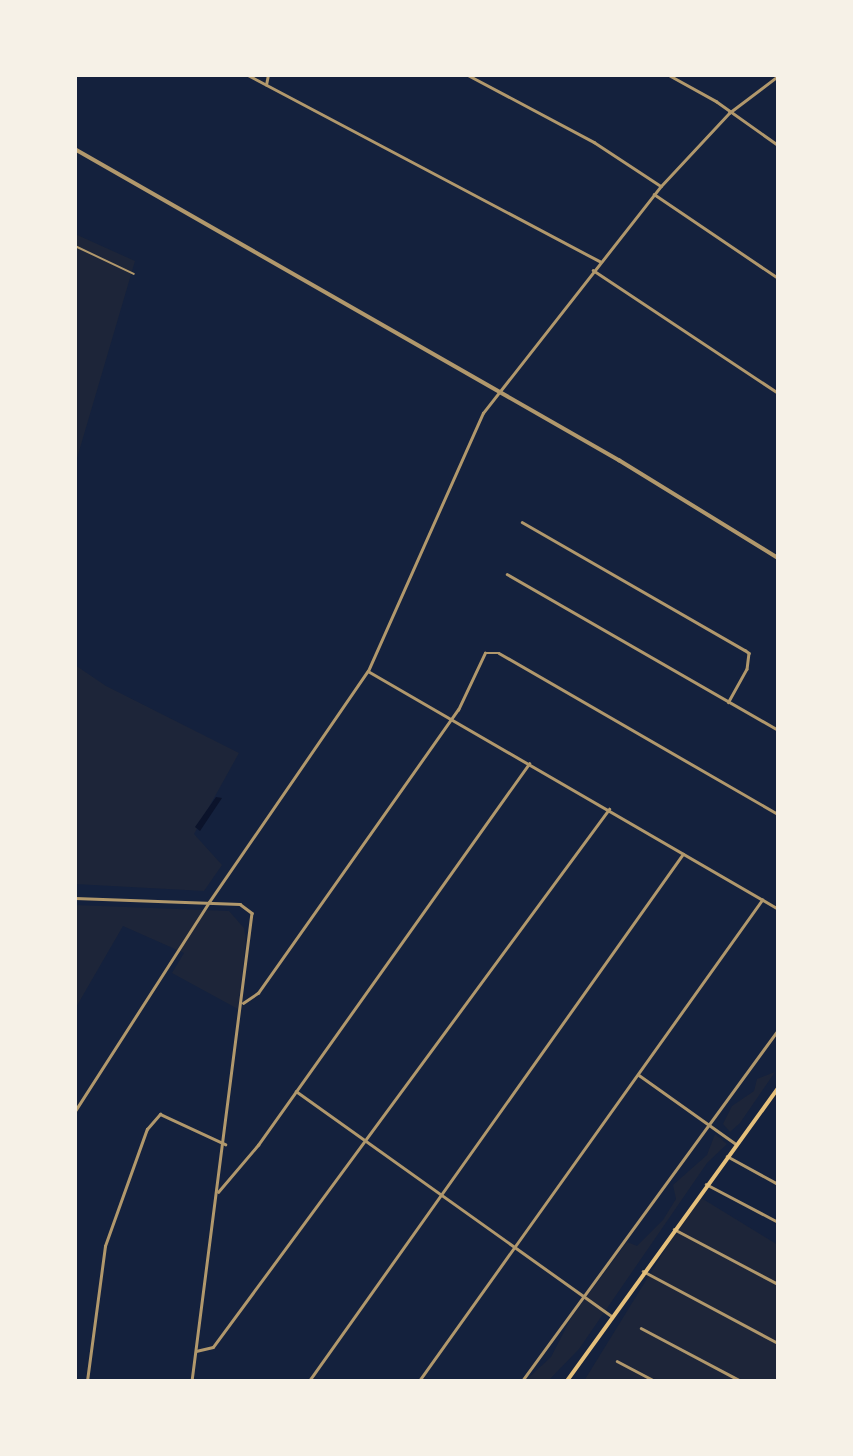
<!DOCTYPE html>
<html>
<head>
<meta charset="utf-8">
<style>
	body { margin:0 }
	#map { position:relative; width:853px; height:1456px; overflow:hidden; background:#14213d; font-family:Lato,sans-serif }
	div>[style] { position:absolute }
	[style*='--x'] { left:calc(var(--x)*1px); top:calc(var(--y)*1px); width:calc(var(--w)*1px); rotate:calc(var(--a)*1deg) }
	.green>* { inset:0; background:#1d2539 }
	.water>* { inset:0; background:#0b132b }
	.service>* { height:2px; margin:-1px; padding:0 1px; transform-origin:1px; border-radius:1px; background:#b1986c }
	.minor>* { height:2.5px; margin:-1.25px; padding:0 1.25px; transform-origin:1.25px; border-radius:1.25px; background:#b1986c }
	.tertiary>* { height:3.5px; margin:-1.75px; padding:0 1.75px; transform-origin:1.75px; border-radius:1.75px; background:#b1986c }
	.secondary>* { height:3.5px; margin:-1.75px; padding:0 1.75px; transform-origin:1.75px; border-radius:1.75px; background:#e5c07b }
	span { translate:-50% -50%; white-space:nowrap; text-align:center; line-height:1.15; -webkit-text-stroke:6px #f6f1e7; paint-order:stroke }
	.frame { position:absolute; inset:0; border:77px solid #f6f1e7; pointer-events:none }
</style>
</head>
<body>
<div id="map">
	<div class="green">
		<div style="clip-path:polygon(75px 234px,135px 261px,75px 465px)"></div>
		<div style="clip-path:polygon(75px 665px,106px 686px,239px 753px,194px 834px,222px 865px,204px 891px,75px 884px)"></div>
		<div style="clip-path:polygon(75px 905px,229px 911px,244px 928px,246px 940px,238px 1009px,172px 973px,184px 953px,123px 926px,75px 1009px)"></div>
		<div style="clip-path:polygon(775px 1072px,740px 1123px,730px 1132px,723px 1124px,732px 1106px,754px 1091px,757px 1079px)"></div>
		<div style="clip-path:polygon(715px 1134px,727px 1144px,707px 1163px,579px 1349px,548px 1381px,525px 1381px,551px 1357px,571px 1318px,627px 1242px,637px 1246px,663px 1220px,676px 1199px,673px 1185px,707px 1155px)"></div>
		<div style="clip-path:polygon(698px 1196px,778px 1245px,778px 1381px,584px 1381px)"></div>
	</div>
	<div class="water">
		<div style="clip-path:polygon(216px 797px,222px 798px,200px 831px,195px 827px)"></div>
	</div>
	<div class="service">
		<div style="--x:75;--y:246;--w:65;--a:25.4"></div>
	</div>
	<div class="minor">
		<div style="--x:248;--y:75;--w:398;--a:27.9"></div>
		<div style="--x:468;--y:75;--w:143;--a:28"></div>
		<div style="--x:594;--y:142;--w:80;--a:33.3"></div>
		<div style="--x:669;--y:75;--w:54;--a:29"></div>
		<div style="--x:716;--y:101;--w:76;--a:35.4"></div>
		<div style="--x:266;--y:85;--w:10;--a:-79"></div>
		<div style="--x:654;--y:194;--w:150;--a:34.1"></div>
		<div style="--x:593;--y:270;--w:222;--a:33.6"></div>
		<div style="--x:522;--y:522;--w:257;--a:29.9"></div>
		<div style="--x:745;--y:650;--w:5;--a:37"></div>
		<div style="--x:749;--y:653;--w:16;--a:97"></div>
		<div style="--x:747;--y:669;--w:38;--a:119"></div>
		<div style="--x:507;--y:574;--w:313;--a:29.9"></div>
		<div style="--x:368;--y:671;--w:474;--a:30.1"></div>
		<div style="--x:75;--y:898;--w:165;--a:2.1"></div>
		<div style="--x:240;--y:904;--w:15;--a:37"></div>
		<div style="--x:252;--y:913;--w:472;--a:97.3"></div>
		<div style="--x:243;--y:1003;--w:18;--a:-34"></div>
		<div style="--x:258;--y:993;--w:347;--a:-54.8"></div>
		<div style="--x:458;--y:710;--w:63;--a:-64.7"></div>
		<div style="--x:485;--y:653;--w:14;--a:0"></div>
		<div style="--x:499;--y:653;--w:322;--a:30"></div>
		<div style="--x:639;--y:1075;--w:119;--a:35.4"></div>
		<div style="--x:296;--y:1091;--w:388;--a:35.5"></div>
		<div style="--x:75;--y:1111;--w:248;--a:-57.3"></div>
		<div style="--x:209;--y:902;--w:280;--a:-55.5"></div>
		<div style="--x:368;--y:671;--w:282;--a:-66"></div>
		<div style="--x:483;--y:413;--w:288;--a:-51.9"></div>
		<div style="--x:661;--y:186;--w:100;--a:-47"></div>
		<div style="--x:729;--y:113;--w:61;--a:-37.1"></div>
		<div style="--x:727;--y:1156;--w:58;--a:28.8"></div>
		<div style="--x:706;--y:1184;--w:81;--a:27.8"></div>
		<div style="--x:218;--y:1192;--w:62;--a:-49.6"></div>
		<div style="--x:258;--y:1145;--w:468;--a:-54.6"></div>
		<div style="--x:674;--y:1229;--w:118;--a:27.9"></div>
		<div style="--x:643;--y:1271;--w:153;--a:28.1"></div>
		<div style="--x:641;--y:1328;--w:113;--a:27.9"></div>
		<div style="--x:196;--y:1351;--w:17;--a:-13"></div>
		<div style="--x:213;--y:1347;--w:668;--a:-53.64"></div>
		<div style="--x:617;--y:1361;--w:43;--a:27.8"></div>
		<div style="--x:87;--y:1381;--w:136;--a:-82.4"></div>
		<div style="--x:105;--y:1246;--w:124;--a:-70.3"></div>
		<div style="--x:147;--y:1129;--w:20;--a:-49"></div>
		<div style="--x:160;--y:1114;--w:72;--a:24.8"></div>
		<div style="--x:309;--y:1381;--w:646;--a:-54.64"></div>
		<div style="--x:419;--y:1381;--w:591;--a:-54.51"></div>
		<div style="--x:522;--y:1381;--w:434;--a:-53.9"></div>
	</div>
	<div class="tertiary">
		<div style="--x:75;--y:149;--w:627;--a:29.76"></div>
		<div style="--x:619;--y:460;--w:187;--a:31.6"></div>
	</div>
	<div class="secondary">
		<div style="--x:567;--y:1381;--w:361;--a:-54.2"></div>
	</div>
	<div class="frame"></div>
</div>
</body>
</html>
